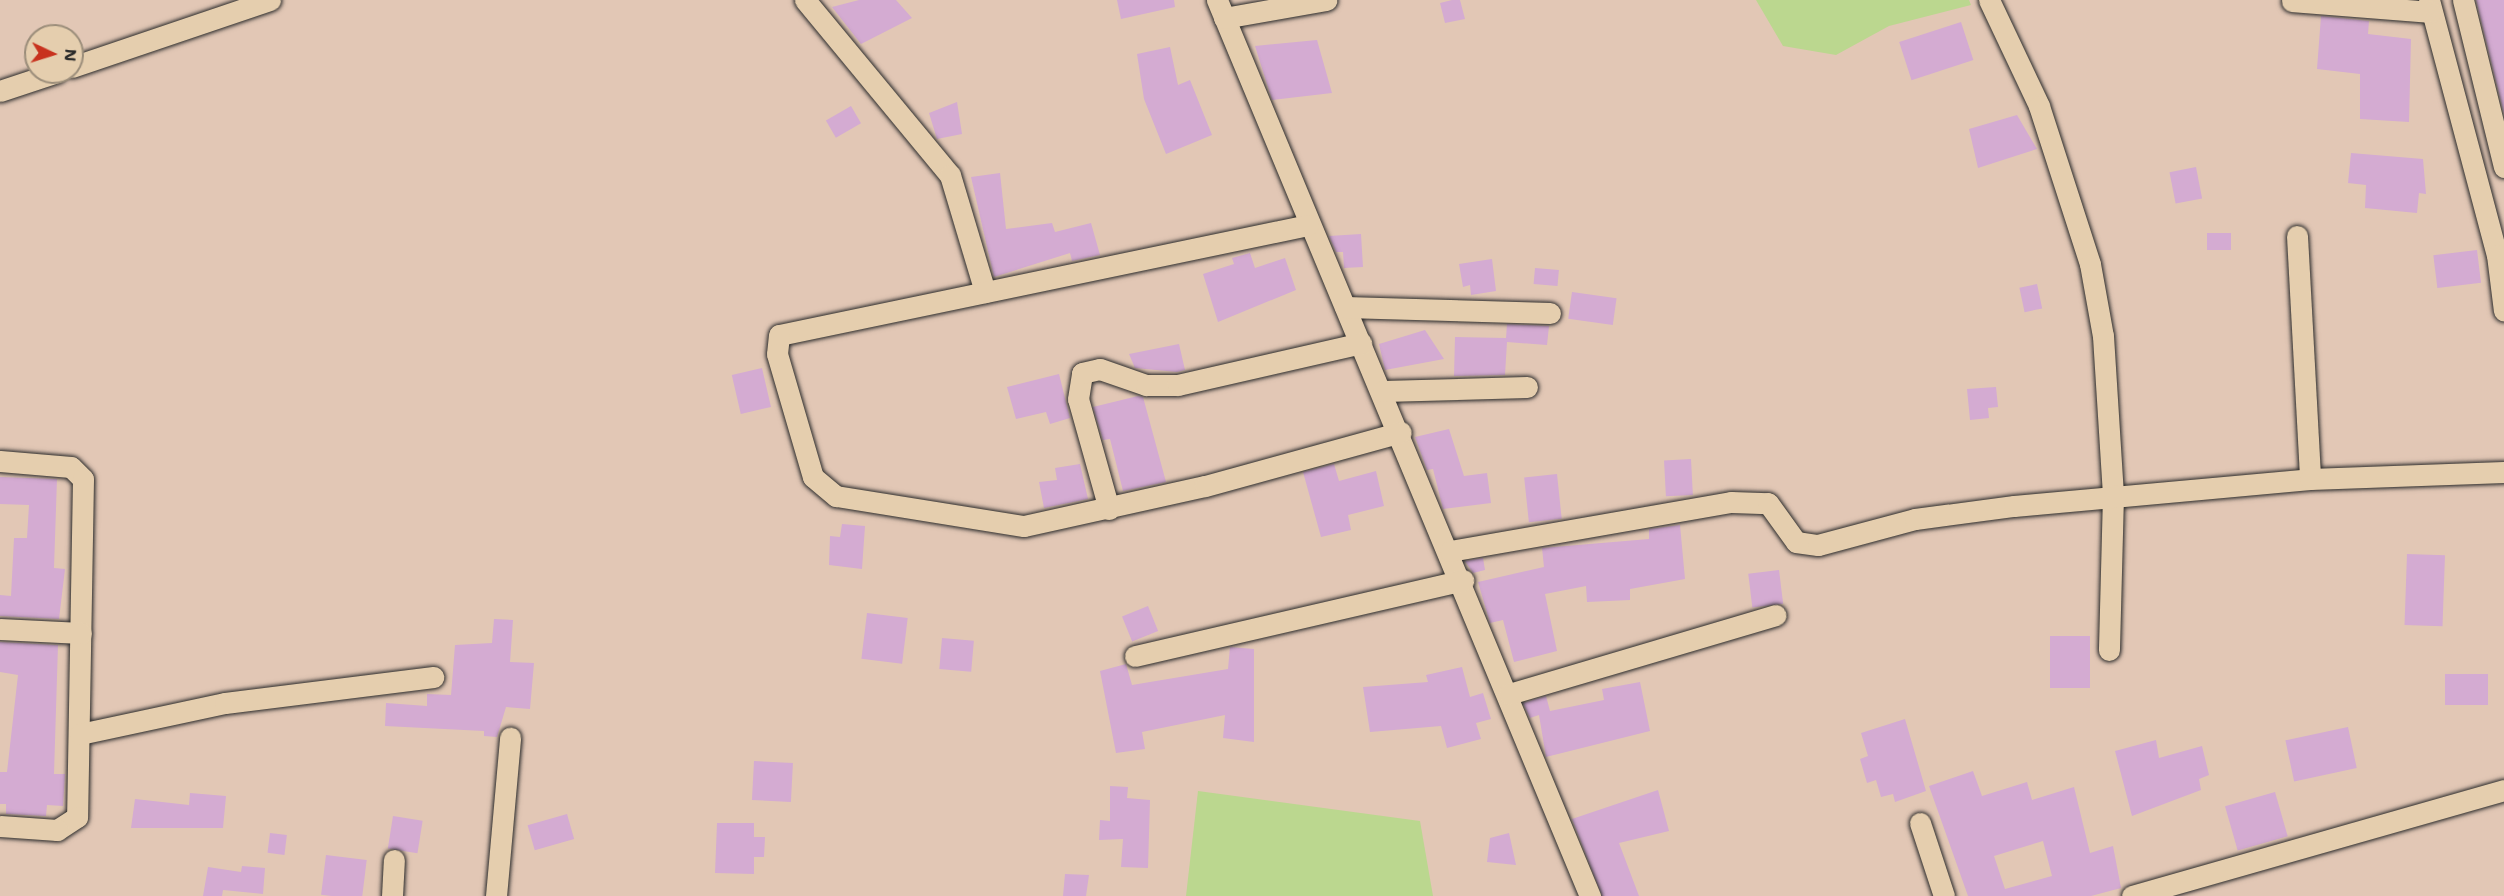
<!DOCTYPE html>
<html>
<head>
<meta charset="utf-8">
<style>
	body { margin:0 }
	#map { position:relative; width:2504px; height:896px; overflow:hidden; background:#e2c7b5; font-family:"Shantell Sans",sans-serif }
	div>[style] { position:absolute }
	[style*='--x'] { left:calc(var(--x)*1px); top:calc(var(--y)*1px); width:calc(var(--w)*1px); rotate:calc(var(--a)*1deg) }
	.green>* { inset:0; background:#bbd78f }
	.building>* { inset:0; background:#d4abd2; transform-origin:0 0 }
	.roads { filter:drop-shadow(0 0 2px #2b2b2b) drop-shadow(0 0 2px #2b2b2b) }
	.minor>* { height:21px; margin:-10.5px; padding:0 10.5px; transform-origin:10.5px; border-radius:10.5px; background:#e5ceae }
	span { translate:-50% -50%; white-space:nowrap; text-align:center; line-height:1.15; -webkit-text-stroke:5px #e5ceae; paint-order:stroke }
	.north { position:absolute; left:24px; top:24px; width:60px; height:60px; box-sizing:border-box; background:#e5ceae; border:2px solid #9b8d7a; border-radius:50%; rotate:94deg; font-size:16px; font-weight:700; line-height:24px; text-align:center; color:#2b2b2b }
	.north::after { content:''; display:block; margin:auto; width:21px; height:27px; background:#c8321e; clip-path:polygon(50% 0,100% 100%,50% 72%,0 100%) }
</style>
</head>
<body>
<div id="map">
	<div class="green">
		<div style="clip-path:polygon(1756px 0,1969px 0,1971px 5px,1889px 26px,1836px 55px,1783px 46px)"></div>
		<div style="clip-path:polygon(1198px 791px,1420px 821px,1433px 896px,1186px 896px)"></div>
	</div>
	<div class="building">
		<div style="clip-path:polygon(859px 0,896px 0,912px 18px,861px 44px,832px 7px)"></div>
		<div style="clip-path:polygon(1117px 0,1174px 0,1175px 7px,1121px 19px)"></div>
		<div style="clip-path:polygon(1452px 0,1460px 0,1465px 19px,1445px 23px,1440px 3px)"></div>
		<div style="clip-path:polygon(2476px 0,2504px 0,2504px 114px)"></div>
		<div style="clip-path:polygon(2321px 16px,2369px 21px,2368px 34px,2411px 39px,2409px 122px,2360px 119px,2360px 74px,2317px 69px)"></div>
		<div style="left:1961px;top:22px;width:40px;height:65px;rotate:72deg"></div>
		<div style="clip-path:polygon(1317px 40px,1332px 93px,1272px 100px,1255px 46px)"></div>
		<div style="clip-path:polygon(1170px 47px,1178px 85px,1190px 80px,1212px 135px,1166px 154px,1144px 99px,1137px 54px)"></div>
		<div style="clip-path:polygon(957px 102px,962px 134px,937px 139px,929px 113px)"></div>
		<div style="left:851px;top:106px;width:20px;height:29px;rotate:60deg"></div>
		<div style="clip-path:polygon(2017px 115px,2037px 149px,1978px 168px,1969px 129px)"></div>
		<div style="clip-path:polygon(2351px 153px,2423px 159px,2426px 194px,2419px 193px,2417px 213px,2365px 208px,2366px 185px,2348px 183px)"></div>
		<div style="left:2196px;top:167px;width:32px;height:27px;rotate:79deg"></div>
		<div style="clip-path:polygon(1000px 173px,1006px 229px,1052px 223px,1055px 232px,1091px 223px,1100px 255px,1072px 261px,1070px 253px,994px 277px,971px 177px)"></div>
		<div style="left:2231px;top:233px;width:17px;height:24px;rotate:90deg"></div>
		<div style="clip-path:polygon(1361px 234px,1363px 267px,1344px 268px,1343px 252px,1336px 252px,1329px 236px)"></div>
		<div style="left:2477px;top:250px;width:33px;height:44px;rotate:83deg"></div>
		<div style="clip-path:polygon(1250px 253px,1255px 268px,1285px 258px,1296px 290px,1218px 322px,1203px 274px,1234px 264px,1232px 258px)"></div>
		<div style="clip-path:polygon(1492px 259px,1496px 291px,1471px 295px,1470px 285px,1463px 287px,1459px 264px)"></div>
		<div style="left:1535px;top:268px;width:24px;height:16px;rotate:5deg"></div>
		<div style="left:2037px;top:284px;width:25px;height:18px;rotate:78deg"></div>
		<div style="left:1572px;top:292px;width:45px;height:27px;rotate:8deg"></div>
		<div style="clip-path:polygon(1507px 324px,1549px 326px,1547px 345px,1507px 342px,1505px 375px,1454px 376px,1455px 337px,1506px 338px)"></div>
		<div style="clip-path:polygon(1425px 330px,1444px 359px,1385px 370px,1379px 344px)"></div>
		<div style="clip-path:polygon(1179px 344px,1185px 370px,1177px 372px,1135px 368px,1129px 354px)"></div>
		<div style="left:762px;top:368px;width:40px;height:31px;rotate:77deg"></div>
		<div style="clip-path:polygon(1059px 374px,1070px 418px,1050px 424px,1046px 412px,1016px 419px,1007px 387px)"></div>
		<div style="clip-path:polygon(1996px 387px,1998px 407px,1988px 408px,1989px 418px,1970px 420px,1967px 389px)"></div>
		<div style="clip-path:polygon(1138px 396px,1143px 397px,1166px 482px,1123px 491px,1110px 439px,1103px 440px,1093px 407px)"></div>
		<div style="clip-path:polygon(1449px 429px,1464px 476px,1487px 473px,1491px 503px,1443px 509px,1433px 469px,1427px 470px,1415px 437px)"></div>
		<div style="left:1691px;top:459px;width:36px;height:27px;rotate:87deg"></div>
		<div style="clip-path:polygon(1080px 464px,1088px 499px,1044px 508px,1039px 482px,1057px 480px,1055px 468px)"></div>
		<div style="clip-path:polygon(1334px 464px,1339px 481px,1376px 471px,1384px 506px,1348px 515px,1351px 530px,1321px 537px,1303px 472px)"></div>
		<div style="left:1557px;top:474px;width:45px;height:33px;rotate:84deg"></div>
		<div style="clip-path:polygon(0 477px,57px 479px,54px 568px,65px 569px,59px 619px,0 616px,0 595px,11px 596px,14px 538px,27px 538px,29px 505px,0 504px)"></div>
		<div style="clip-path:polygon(842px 524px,865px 526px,862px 569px,829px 565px,830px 536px,840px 537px)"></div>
		<div style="clip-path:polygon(1680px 525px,1685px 579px,1630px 589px,1630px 600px,1587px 602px,1586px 586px,1545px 594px,1557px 651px,1514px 662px,1503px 620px,1490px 623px,1478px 582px,1544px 567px,1542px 548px,1649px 539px,1649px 529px)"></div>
		<div style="left:2407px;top:554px;width:38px;height:71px;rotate:2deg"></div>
		<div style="clip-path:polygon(1483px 558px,1485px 570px,1473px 573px,1465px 561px)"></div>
		<div style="left:1779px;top:570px;width:34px;height:31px;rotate:83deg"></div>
		<div style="left:1148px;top:606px;width:27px;height:28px;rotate:68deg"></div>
		<div style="left:867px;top:613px;width:41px;height:46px;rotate:7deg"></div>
		<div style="clip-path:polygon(494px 619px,513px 620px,510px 662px,534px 663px,530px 709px,506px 707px,497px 737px,484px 736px,484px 731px,385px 726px,386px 703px,427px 706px,427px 694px,451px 695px,455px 645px,492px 643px)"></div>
		<div style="left:2050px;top:636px;width:40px;height:52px"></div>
		<div style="left:942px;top:638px;width:32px;height:31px;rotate:5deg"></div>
		<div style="clip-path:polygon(0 642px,58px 645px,54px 774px,65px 774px,63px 806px,47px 805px,46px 816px,6px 814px,6px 804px,0 804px,0 772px,7px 772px,18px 675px,0 672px)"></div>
		<div style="clip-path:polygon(1230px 647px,1254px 649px,1254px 742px,1223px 738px,1225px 715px,1142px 732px,1145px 749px,1116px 753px,1100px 671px,1126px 664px,1132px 685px,1228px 669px)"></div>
		<div style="clip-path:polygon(1462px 667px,1470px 697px,1483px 693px,1491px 719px,1476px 723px,1481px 739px,1447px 748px,1441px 726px,1370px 732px,1363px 687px,1428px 682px,1426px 675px)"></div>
		<div style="left:2488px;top:674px;width:31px;height:43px;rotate:90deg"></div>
		<div style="clip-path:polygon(1640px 682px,1650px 731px,1546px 757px,1539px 715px,1530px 718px,1523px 703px,1546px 696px,1550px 711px,1604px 700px,1602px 689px)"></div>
		<div style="clip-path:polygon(1905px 719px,1926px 791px,1895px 802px,1893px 794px,1881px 797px,1876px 780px,1867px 783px,1860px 759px,1868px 756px,1861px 733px)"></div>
		<div style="left:2348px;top:727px;width:42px;height:64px;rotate:78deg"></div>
		<div style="clip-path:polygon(2156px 740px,2159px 758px,2202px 746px,2209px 775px,2199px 779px,2201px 790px,2132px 816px,2115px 751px)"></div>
		<div style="left:754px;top:761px;width:39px;height:39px;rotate:3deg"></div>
		<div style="clip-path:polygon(evenodd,1973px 771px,1982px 796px,2027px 782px,2032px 800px,2074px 787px,2090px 853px,2113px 846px,2121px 888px,2091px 896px,1968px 896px,1929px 786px,1973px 771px,2043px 841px,2052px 876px,2005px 889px,1994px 856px,2043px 841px)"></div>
		<div style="clip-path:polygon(1110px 786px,1128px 787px,1127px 798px,1150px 800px,1148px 868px,1121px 867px,1123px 839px,1099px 840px,1100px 820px,1110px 821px)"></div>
		<div style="clip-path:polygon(1658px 790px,1669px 831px,1619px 843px,1639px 896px,1602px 896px,1572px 819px)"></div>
		<div style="left:2275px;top:792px;width:46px;height:52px;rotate:74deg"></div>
		<div style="clip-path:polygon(190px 793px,226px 796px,223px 828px,131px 828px,135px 799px,189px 805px)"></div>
		<div style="left:567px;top:814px;width:26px;height:41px;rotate:74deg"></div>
		<div style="left:393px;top:816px;width:30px;height:33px;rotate:9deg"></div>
		<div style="clip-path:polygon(717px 823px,754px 823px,754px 837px,765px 837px,764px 857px,754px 857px,754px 874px,715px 873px)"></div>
		<div style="left:270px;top:833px;width:17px;height:20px;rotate:7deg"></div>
		<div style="clip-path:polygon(1509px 833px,1516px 865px,1487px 862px,1490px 838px)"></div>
		<div style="left:326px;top:855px;width:41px;height:40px;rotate:7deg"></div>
		<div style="clip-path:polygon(242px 866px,265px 868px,263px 894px,223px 890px,222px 896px,203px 896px,208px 867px,241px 872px)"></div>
		<div style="clip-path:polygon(1065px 874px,1089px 875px,1086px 896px,1063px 896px)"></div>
	</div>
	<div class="roads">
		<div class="minor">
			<div style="--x:805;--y:0;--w:227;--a:50.4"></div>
			<div style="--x:950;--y:175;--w:122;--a:73.3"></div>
			<div style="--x:1217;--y:0;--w:971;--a:67.4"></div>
			<div style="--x:1989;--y:0;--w:117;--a:64.7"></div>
			<div style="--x:2039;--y:106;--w:166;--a:72.1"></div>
			<div style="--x:2090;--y:264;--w:73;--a:79.8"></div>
			<div style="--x:2103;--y:336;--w:159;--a:86.4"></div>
			<div style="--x:2113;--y:495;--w:155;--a:91.5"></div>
			<div style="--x:2429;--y:0;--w:264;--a:75.1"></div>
			<div style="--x:2497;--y:255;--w:56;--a:82.9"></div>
			<div style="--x:2463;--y:0;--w:172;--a:76.2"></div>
			<div style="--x:2292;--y:1;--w:139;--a:4.5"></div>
			<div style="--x:1224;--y:18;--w:104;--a:-10"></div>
			<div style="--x:72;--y:67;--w:209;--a:-18.7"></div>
			<div style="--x:0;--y:91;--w:60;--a:-18.4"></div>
			<div style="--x:1308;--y:225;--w:540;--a:168.25"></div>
			<div style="--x:779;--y:335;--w:19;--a:96"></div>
			<div style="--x:777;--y:354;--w:128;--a:73.7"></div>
			<div style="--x:813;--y:477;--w:30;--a:40"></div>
			<div style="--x:836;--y:496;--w:190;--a:9.1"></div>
			<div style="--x:1024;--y:526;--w:185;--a:-12.5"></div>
			<div style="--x:1205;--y:486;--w:203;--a:-15.4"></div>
			<div style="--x:2297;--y:236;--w:243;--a:86.9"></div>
			<div style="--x:1345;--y:307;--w:205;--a:1.7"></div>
			<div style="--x:1383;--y:391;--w:144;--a:-1.6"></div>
			<div style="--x:0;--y:461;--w:71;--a:4.8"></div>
			<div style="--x:71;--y:467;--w:17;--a:45"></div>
			<div style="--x:83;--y:479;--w:338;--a:91"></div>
			<div style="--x:77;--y:817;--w:24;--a:147"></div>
			<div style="--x:57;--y:830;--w:57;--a:-176"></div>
			<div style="--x:1109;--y:509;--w:114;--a:-105.7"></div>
			<div style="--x:1078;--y:399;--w:26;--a:-81"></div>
			<div style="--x:1082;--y:373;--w:18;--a:-13"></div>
			<div style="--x:1100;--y:369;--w:49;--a:19.2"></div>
			<div style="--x:1146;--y:385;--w:32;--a:0"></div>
			<div style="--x:1178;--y:385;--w:188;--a:-12.9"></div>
			<div style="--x:1450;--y:551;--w:285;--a:-9.9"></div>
			<div style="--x:1731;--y:502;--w:37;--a:2"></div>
			<div style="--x:1768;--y:503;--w:48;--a:54.3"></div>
			<div style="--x:1796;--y:542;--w:22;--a:8"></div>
			<div style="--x:1818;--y:545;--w:100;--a:-15"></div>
			<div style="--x:1915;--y:519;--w:100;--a:-7.5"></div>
			<div style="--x:2014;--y:506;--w:297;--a:-5.2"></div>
			<div style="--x:2310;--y:479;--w:194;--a:-2.1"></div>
			<div style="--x:0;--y:629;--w:81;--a:2.8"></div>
			<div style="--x:1135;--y:656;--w:337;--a:-13"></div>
			<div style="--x:1509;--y:694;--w:278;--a:-16.5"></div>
			<div style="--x:80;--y:734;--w:148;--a:-12.1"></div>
			<div style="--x:225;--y:703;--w:210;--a:-7.1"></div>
			<div style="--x:1920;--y:823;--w:77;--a:71.8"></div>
			<div style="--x:392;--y:896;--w:36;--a:-87"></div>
			<div style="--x:496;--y:896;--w:159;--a:-84.9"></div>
			<div style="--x:2132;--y:896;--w:387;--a:-15.9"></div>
		</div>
	</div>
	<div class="north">N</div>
</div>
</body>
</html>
